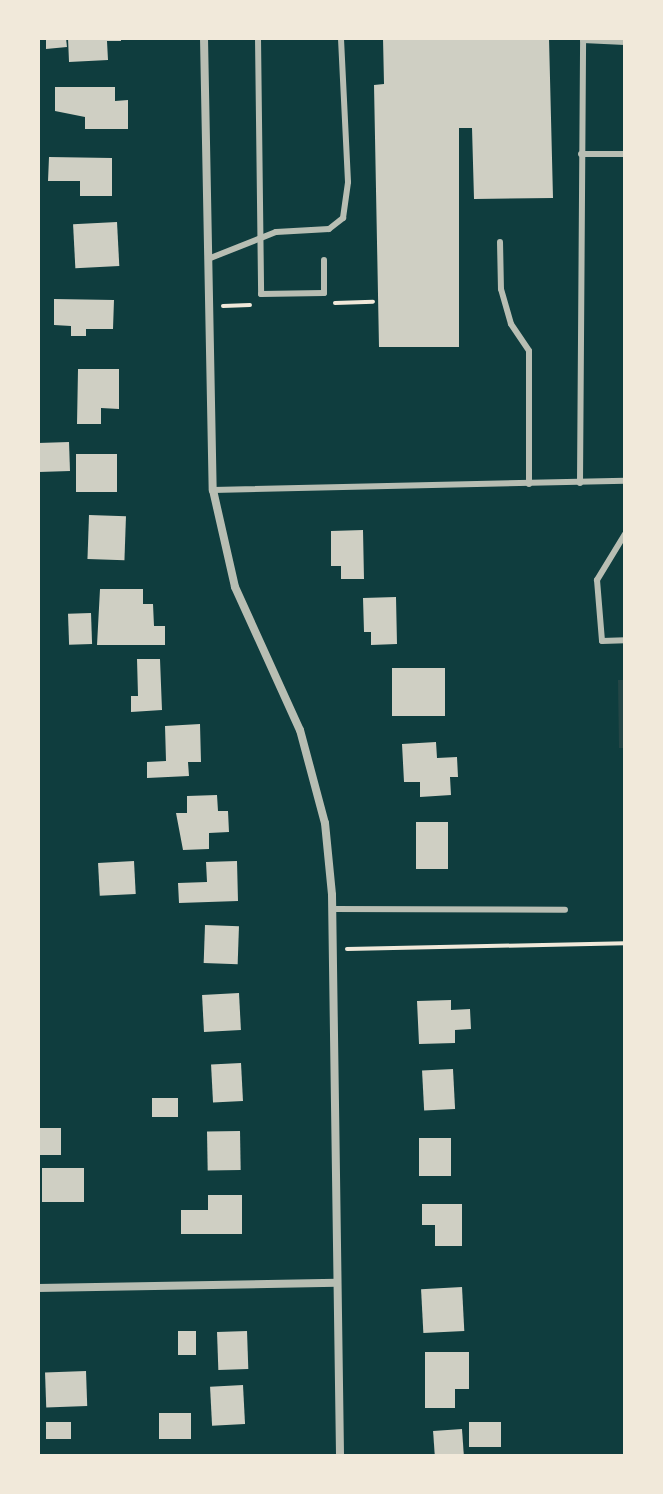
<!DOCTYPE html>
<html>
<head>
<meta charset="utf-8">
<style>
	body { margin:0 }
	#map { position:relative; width:663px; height:1494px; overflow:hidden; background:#0f3d3e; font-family:"Varela Round",sans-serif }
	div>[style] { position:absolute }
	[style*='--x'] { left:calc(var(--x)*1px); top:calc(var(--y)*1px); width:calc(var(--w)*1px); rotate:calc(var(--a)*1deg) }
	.green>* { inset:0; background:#244646 }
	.building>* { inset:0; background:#cfcfc3; transform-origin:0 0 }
	.path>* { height:4px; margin:-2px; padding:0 2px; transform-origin:2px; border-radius:2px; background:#f1e9da }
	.service>* { height:6px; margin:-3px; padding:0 3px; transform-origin:3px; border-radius:3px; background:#b8beb3 }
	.minor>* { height:8px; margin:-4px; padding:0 4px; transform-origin:4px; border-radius:4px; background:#b8beb3 }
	span { translate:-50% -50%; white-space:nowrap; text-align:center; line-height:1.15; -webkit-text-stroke:6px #f1e9da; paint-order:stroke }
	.frame { position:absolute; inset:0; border:40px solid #f1e9da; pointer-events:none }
</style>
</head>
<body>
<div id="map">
	<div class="green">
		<div style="clip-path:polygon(618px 680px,625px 680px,625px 748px,619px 748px)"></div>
	</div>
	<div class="building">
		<div style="clip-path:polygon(46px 38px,66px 38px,67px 47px,46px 49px)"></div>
		<div style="clip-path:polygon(68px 38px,121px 38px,121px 41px,107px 41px,108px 60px,69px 62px)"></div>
		<div style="clip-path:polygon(383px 38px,549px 38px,553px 198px,474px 199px,472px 128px,459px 128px,459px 347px,379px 347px,374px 85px,384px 84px)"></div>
		<div style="clip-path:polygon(55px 87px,115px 87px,115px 101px,128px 100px,128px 129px,85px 129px,85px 117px,55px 111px)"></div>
		<div style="clip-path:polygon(49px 157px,112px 158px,112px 196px,80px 196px,80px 181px,48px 181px)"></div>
		<div style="left:117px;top:222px;width:44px;height:44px;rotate:87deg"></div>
		<div style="clip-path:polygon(54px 299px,114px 300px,113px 329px,86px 329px,86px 336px,71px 336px,71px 326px,54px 325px)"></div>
		<div style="clip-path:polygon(78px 369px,119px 369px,119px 409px,101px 408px,101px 424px,77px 424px)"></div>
		<div style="left:69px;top:442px;width:29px;height:31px;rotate:88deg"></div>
		<div style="left:76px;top:454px;width:41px;height:38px"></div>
		<div style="left:89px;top:515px;width:37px;height:44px;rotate:2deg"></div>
		<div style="clip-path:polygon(363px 530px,364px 579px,341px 579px,341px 566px,331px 566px,331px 531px)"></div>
		<div style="clip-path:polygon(100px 589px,143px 589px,143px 604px,153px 604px,154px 626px,165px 626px,165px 645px,97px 645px)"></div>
		<div style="clip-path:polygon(396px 597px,397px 644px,371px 645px,371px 632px,364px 632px,363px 598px)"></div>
		<div style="left:91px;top:613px;width:31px;height:23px;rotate:88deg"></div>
		<div style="clip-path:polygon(137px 659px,160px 659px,162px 710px,131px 712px,131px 696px,138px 696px)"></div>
		<div style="left:392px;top:668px;width:53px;height:48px"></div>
		<div style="clip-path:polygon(200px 724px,201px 762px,188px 762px,189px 776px,147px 778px,147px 762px,166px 761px,165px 726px)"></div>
		<div style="clip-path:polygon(436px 742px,437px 758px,457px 757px,458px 777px,450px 777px,451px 795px,420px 797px,420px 782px,404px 782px,402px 744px)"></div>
		<div style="clip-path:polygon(217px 795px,218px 811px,228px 811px,229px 832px,209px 833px,209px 849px,183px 850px,176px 813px,187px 813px,187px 796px)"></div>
		<div style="left:416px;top:822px;width:32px;height:47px"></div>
		<div style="left:134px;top:861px;width:33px;height:36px;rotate:87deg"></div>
		<div style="clip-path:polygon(237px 861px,238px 901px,179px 903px,178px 883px,207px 882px,206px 862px)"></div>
		<div style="left:205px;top:925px;width:34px;height:38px;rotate:2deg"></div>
		<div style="left:239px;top:993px;width:37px;height:37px;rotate:87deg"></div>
		<div style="clip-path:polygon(451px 1000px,451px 1010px,470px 1009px,471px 1029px,455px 1030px,455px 1043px,419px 1044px,417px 1001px)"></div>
		<div style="left:241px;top:1063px;width:38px;height:30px;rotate:87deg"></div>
		<div style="left:453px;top:1069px;width:40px;height:31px;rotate:87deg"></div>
		<div style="left:152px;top:1098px;width:26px;height:19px"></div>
		<div style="left:38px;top:1128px;width:23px;height:27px"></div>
		<div style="left:240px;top:1131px;width:39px;height:33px;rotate:89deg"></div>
		<div style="left:419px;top:1138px;width:32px;height:38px"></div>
		<div style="left:84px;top:1168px;width:34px;height:42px;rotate:90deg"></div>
		<div style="clip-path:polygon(208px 1195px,242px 1195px,242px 1234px,181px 1234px,181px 1210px,208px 1210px)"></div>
		<div style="clip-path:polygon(422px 1204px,462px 1204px,462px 1246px,435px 1246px,435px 1225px,422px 1225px)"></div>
		<div style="left:462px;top:1287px;width:44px;height:41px;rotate:87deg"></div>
		<div style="left:178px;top:1331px;width:18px;height:24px"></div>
		<div style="left:247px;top:1331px;width:38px;height:30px;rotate:88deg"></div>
		<div style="clip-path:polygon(425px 1352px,469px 1352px,469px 1389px,455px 1389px,455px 1408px,425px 1408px)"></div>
		<div style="left:86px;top:1371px;width:35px;height:41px;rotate:88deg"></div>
		<div style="left:243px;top:1385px;width:39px;height:33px;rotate:87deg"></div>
		<div style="left:159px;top:1413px;width:32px;height:26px"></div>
		<div style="left:46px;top:1422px;width:25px;height:17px"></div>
		<div style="left:469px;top:1422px;width:32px;height:25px"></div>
		<div style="left:462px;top:1429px;width:27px;height:29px;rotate:86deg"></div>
	</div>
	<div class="path">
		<div style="--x:335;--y:303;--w:38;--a:-2"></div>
		<div style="--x:223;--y:306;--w:27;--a:-2"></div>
		<div style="--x:347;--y:949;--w:278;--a:-1.2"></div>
	</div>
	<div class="service">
		<div style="--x:258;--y:38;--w:256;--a:89.3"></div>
		<div style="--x:261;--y:294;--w:63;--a:-0.9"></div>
		<div style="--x:324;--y:293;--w:33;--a:-90"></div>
		<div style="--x:583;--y:40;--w:42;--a:2.7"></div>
		<div style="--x:581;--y:154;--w:44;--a:0"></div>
		<div style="--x:500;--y:242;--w:47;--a:88.8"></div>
		<div style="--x:501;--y:289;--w:36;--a:74"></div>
		<div style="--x:511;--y:324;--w:32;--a:56"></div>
		<div style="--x:529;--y:351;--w:133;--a:90"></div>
		<div style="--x:208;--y:259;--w:73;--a:-21.7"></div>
		<div style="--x:276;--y:232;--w:53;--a:-3.2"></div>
		<div style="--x:329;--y:229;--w:18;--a:-38"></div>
		<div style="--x:343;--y:218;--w:36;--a:-82"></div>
		<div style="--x:348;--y:182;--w:144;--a:-92.8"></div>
		<div style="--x:580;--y:483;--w:445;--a:-89.6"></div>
		<div style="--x:213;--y:490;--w:412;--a:-1.3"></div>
		<div style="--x:625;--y:534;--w:54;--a:121.3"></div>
		<div style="--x:597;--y:580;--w:61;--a:85.3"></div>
		<div style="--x:602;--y:641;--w:23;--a:-2"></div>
		<div style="--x:332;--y:909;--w:233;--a:0.2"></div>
	</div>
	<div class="minor">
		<div style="--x:204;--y:38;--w:452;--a:88.9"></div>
		<div style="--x:213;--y:490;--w:99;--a:77.2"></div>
		<div style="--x:235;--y:587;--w:157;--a:65.6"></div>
		<div style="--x:300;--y:730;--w:96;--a:75"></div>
		<div style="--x:325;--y:823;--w:72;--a:84.4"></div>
		<div style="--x:332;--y:895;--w:561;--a:89.18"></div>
		<div style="--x:38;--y:1288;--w:299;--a:-1"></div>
	</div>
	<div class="frame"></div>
</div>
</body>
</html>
